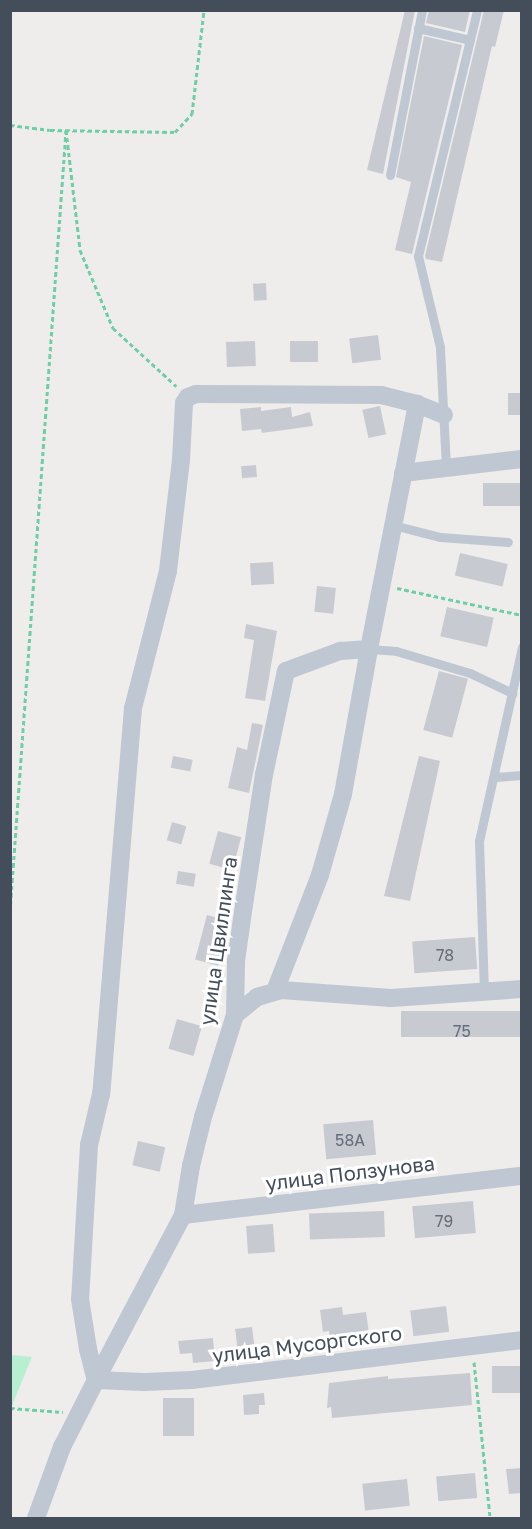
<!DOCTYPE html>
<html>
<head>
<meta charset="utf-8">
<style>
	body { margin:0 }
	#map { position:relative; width:532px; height:1529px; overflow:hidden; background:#efecec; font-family:"Golos Text",sans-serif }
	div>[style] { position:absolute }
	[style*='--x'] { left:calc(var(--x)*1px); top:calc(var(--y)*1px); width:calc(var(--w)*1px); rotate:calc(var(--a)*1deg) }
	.green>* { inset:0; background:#b7f0d1 }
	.building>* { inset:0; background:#c8cad2; transform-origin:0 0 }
	.path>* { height:3px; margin-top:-1.5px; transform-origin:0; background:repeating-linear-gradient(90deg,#6ecfa6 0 4.5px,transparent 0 7.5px) }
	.lane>* { height:9px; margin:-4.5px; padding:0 4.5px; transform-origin:4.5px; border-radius:4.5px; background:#bec7d2 }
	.street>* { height:18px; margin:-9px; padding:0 9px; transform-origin:9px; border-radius:9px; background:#bec7d2 }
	span { translate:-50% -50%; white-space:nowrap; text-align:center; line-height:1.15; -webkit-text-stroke:6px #fff; paint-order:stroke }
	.number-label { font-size:16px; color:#656d78 }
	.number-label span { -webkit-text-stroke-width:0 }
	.street-label { font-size:20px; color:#444e5a }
	.frame { position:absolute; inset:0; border:12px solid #444e5a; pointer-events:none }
</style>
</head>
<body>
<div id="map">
	<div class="green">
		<div style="clip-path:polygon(11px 1355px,32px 1357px,11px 1408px,10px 1355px)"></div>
	</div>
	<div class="building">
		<div style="clip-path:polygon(405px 10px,415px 10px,383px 174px,367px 170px)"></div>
		<div style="clip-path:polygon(429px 10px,470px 10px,465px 32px,426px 23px)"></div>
		<div style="clip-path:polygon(484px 10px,504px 10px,495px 47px,492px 46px,442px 262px,426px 259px,425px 256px)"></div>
		<div style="clip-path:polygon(424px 36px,462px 45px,412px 254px,395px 250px,411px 182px,396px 177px)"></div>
		<div style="left:266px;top:283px;width:17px;height:13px;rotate:87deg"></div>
		<div style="left:378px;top:335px;width:25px;height:29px;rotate:83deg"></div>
		<div style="left:255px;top:341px;width:25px;height:29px;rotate:88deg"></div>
		<div style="left:318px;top:341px;width:21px;height:28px;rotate:90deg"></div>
		<div style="left:508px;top:393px;width:14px;height:22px"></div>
		<div style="left:380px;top:406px;width:29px;height:18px;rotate:78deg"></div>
		<div style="clip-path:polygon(261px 407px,261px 411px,291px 407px,292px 417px,310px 412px,313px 426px,262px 433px,261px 429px,242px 431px,240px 409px)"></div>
		<div style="left:256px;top:465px;width:12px;height:15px;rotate:85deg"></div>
		<div style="left:522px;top:483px;width:23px;height:39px;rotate:90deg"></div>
		<div style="left:460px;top:553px;width:49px;height:23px;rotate:13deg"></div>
		<div style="left:273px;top:562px;width:22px;height:23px;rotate:87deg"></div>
		<div style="left:317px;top:586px;width:19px;height:26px;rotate:6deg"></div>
		<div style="left:447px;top:607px;width:48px;height:30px;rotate:13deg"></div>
		<div style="clip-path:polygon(246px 624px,277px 631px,265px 701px,245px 698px,254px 640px,244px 638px)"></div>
		<div style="left:439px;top:671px;width:30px;height:61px;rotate:15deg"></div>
		<div style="clip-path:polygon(252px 723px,263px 725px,249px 793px,228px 788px,237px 747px,247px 750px)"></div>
		<div style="left:173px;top:756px;width:20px;height:12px;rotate:11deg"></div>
		<div style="clip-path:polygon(419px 756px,440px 761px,410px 901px,384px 896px)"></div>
		<div style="left:172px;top:822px;width:15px;height:19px;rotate:16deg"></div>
		<div style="left:218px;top:831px;width:24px;height:34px;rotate:15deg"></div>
		<div style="left:178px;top:871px;width:18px;height:13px;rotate:9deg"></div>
		<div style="left:207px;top:915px;width:24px;height:46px;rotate:15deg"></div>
		<div style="left:475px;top:937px;width:32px;height:63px;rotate:86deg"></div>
		<div style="left:522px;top:1011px;width:26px;height:121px;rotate:90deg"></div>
		<div style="left:177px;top:1019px;width:26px;height:31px;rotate:16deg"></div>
		<div style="left:373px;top:1120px;width:35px;height:50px;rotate:85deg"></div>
		<div style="left:138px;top:1141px;width:28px;height:25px;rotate:13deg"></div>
		<div style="left:473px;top:1201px;width:32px;height:61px;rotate:85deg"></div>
		<div style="left:384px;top:1211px;width:26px;height:75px;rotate:88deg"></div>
		<div style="left:273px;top:1224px;width:28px;height:27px;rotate:86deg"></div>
		<div style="left:446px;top:1306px;width:26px;height:36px;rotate:83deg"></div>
		<div style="clip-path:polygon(342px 1307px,343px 1315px,366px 1312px,370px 1340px,331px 1345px,329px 1331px,323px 1332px,320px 1310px)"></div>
		<div style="left:252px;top:1327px;width:24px;height:17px;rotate:83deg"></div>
		<div style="clip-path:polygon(213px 1338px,215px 1361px,193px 1363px,192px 1353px,180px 1354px,178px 1341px)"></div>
		<div style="left:522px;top:1366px;width:27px;height:30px;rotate:90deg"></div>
		<div style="clip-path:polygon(470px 1373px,472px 1405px,332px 1418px,331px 1407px,327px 1408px,329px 1383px,388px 1376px,388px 1379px)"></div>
		<div style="clip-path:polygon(264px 1393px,265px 1405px,259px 1405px,259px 1414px,244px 1415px,243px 1395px)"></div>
		<div style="left:194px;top:1398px;width:38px;height:31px;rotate:90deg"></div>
		<div style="clip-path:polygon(522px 1468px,522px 1493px,509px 1494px,506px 1469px)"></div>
		<div style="left:475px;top:1473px;width:25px;height:39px;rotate:85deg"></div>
		<div style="left:407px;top:1479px;width:27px;height:45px;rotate:84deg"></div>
	</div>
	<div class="path">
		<div style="--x:10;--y:125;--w:40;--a:7.1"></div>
		<div style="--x:50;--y:130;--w:125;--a:0.9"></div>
		<div style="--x:175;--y:132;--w:25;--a:-47"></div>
		<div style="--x:192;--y:114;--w:105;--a:-83.4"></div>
		<div style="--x:397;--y:588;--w:128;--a:12.2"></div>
		<div style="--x:10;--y:912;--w:784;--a:-85.9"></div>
		<div style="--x:66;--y:130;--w:121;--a:83.3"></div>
		<div style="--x:80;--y:250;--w:85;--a:67.1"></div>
		<div style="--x:113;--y:328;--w:86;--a:42.6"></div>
		<div style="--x:474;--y:1362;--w:157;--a:84.1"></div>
		<div style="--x:10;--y:1408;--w:53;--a:4.3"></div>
	</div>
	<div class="lane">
		<div style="--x:418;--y:28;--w:53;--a:13"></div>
		<div style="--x:390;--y:175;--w:168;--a:-79"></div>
		<div style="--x:446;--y:467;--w:120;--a:-92.9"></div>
		<div style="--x:440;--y:347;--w:94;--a:-103.6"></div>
		<div style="--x:418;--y:256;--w:253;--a:-76.5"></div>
		<div style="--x:393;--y:525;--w:49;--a:14.3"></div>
		<div style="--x:440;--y:537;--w:68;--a:4.2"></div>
		<div style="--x:369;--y:649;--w:27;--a:4"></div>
		<div style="--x:396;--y:651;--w:77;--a:16.6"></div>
		<div style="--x:470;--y:673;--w:47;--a:25.5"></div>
		<div style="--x:494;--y:777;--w:28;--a:-4"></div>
		<div style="--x:484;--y:992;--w:151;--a:-91.9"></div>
		<div style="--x:479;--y:841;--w:199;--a:-77.5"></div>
	</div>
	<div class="street">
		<div style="--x:417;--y:404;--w:29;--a:22"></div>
		<div style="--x:403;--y:473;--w:120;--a:-6.7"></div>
		<div style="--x:275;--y:991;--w:124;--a:-68.8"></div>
		<div style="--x:320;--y:875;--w:84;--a:-74.1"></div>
		<div style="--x:343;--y:794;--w:147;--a:-79.8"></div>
		<div style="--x:235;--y:1015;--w:28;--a:-39"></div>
		<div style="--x:257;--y:997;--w:25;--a:-16"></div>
		<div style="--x:281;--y:990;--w:110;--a:4.2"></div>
		<div style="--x:391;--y:998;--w:131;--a:-3.9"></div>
		<div style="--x:183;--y:1215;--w:341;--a:-6.6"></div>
		<div style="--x:36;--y:1518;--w:76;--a:-69.9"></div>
		<div style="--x:62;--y:1447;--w:75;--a:-63.1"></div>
		<div style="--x:96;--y:1380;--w:187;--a:-62.2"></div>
		<div style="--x:183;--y:1215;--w:50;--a:-80.7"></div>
		<div style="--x:191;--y:1166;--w:50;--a:-76.2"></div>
		<div style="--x:203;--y:1117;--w:107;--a:-72.6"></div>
		<div style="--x:235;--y:1015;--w:54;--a:-88.9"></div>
		<div style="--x:236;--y:961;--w:57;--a:-81.9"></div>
		<div style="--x:244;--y:905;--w:132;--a:-81.3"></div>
		<div style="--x:264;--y:775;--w:106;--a:-78.1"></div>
		<div style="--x:286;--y:671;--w:58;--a:-20.3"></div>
		<div style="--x:340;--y:651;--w:29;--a:-4"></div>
		<div style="--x:369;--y:649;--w:250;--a:-78.9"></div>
		<div style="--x:417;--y:404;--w:37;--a:-166"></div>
		<div style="--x:381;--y:395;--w:185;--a:-179.7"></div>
		<div style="--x:196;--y:394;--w:9;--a:159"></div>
		<div style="--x:188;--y:397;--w:7;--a:124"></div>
		<div style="--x:184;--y:403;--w:57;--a:93"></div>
		<div style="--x:181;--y:460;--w:112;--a:96.7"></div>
		<div style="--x:168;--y:571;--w:141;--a:104.3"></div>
		<div style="--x:133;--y:708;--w:387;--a:94.7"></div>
		<div style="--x:101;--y:1094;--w:52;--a:103.2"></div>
		<div style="--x:89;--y:1145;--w:154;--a:93.3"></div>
		<div style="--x:80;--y:1299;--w:51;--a:80.9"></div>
		<div style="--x:88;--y:1349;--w:32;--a:76"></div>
		<div style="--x:96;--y:1380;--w:48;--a:2.4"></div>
		<div style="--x:144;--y:1382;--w:48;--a:-2.4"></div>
		<div style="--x:192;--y:1380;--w:332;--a:-6.9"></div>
	</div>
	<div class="number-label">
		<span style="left:445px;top:955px">78</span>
		<span style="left:462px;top:1031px">75</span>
		<span style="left:350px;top:1140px">58А</span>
		<span style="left:444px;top:1221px">79</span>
	</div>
	<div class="street-label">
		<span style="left:218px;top:941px;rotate:-82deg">улица Цвиллинга</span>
		<span style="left:350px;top:1173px;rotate:-7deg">улица Ползунова</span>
		<span style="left:307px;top:1344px;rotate:-7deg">улица Мусоргского</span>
	</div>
	<div class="frame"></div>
</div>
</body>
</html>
